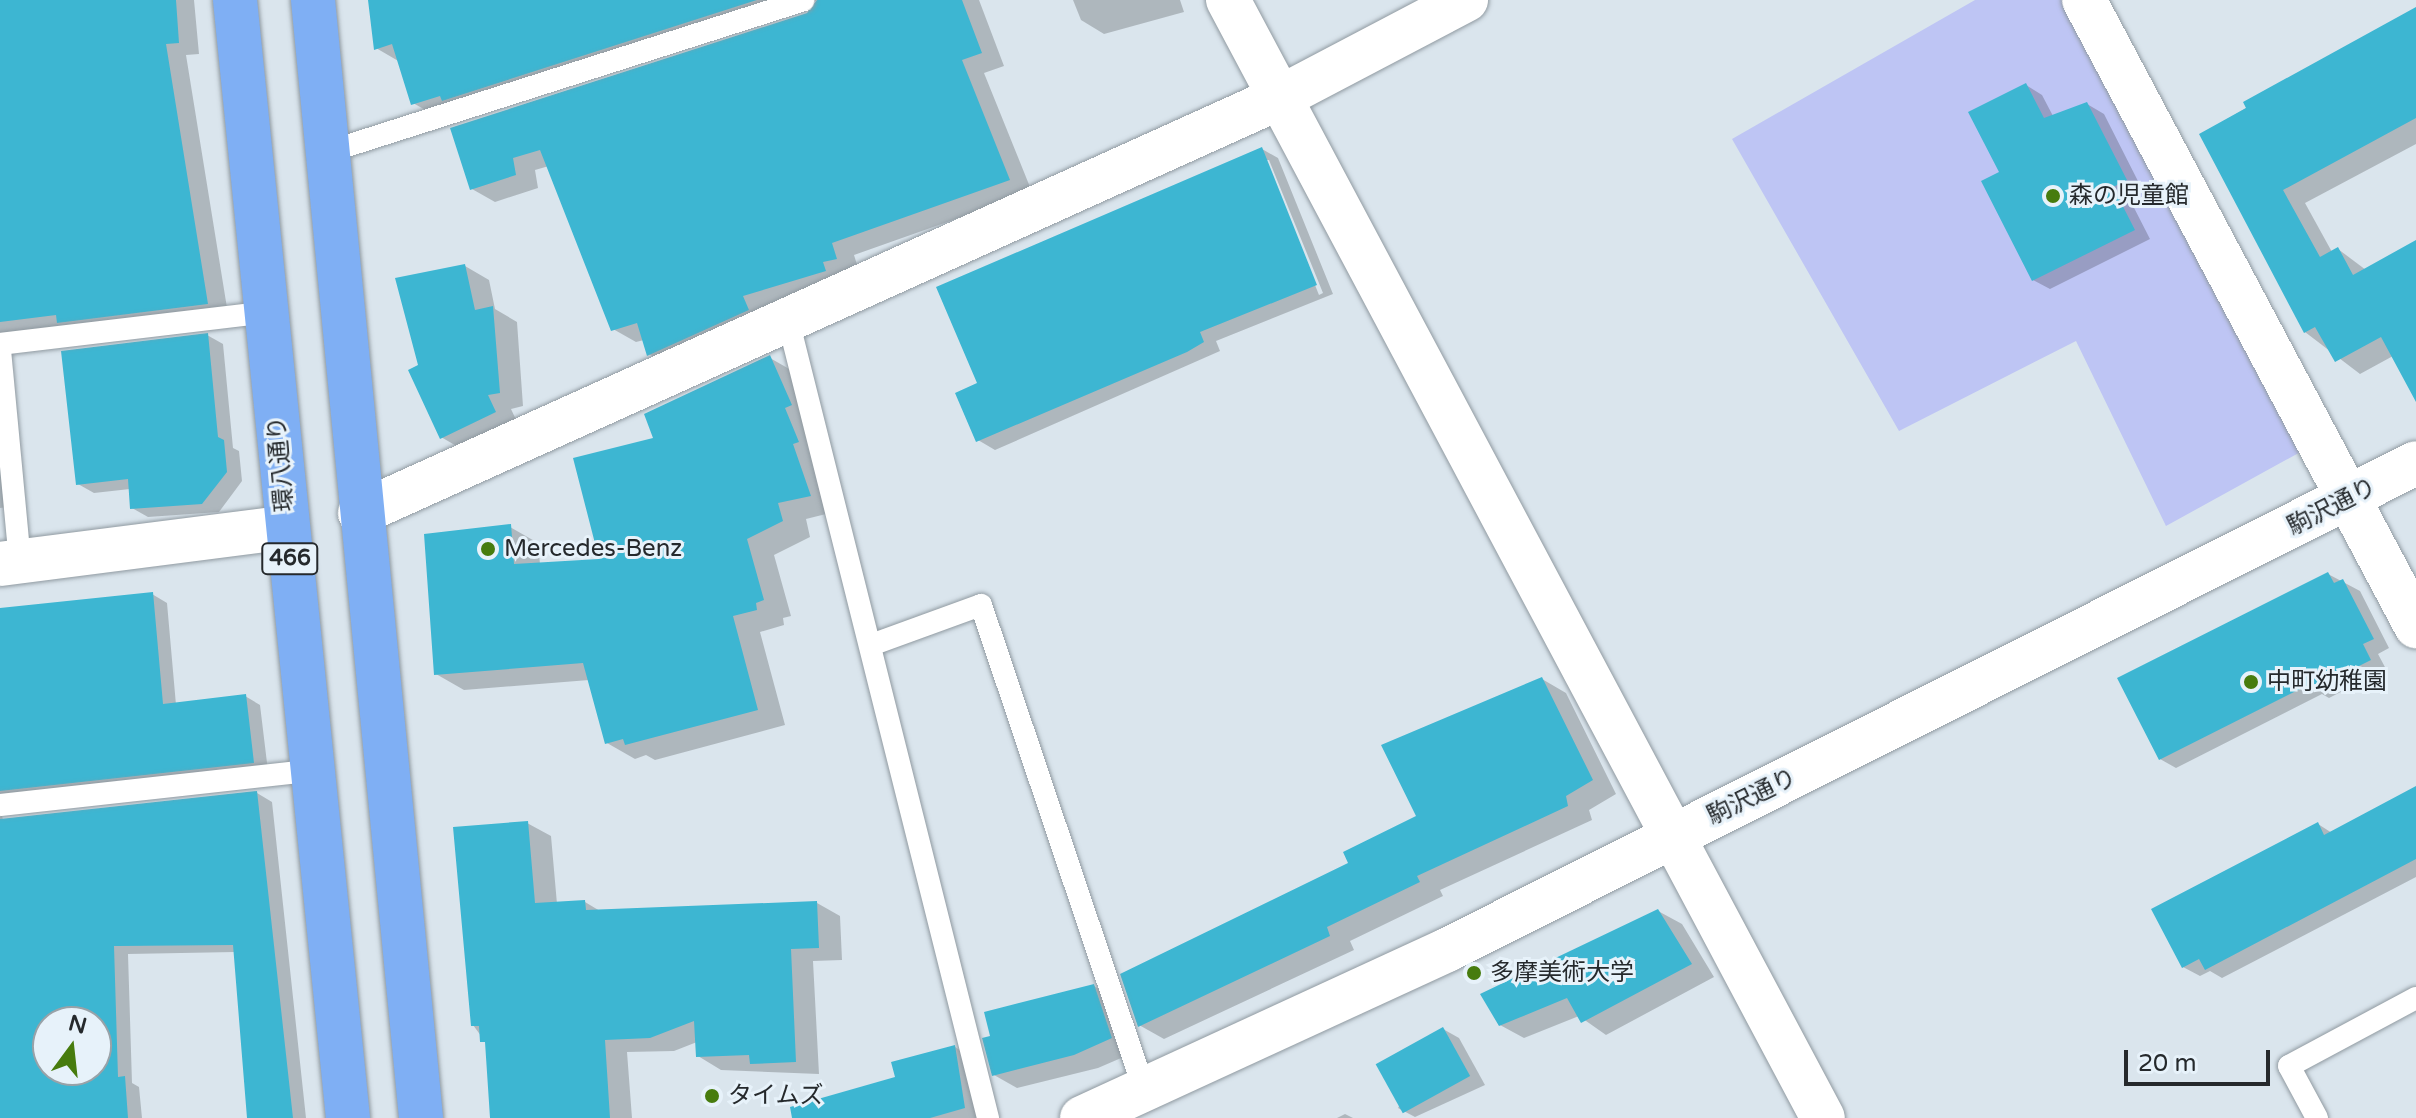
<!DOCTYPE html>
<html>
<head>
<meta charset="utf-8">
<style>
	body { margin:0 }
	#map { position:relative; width:2416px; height:1118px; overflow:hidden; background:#dae5ed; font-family:"Varela Round","Noto Sans JP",sans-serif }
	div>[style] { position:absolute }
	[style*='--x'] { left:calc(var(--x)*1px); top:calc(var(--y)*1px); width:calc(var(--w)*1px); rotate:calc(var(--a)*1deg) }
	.green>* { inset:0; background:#bec5f4 }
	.shadow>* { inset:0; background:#0003 }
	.building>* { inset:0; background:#3db6d2; transform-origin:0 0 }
	.roads { filter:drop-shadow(0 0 2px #909aa1) drop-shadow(0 0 2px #909aa1) }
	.lane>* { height:22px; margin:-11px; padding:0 11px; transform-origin:11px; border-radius:11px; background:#fff }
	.street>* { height:44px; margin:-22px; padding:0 22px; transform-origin:22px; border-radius:22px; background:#fff }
	.secondary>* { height:44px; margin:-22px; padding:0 22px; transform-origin:22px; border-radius:22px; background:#fff }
	.highway>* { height:44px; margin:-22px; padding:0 22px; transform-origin:22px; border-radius:22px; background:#7faff4 }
	.dots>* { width:22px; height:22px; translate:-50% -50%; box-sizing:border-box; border:4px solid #e7f2fa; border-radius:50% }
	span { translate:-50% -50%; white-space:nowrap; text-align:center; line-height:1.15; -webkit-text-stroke:6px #e7f2fa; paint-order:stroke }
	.shield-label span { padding:2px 6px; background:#e7f2fa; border:2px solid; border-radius:6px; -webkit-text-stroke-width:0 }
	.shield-label { font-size:22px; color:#25292c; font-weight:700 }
	.poi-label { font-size:24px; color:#25292c }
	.left { translate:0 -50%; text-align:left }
	.street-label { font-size:24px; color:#25292c }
	.north { position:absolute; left:32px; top:1006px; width:80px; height:80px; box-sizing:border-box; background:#e7f2fa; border:2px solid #99a2a8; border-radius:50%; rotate:15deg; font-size:22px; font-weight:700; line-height:32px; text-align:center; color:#25292c }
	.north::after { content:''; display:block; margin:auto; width:28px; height:36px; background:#477c0e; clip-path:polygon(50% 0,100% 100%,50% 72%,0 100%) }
	.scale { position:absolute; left:2124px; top:1050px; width:146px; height:36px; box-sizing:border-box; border:4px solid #25292c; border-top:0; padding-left:10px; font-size:24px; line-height:28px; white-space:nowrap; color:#25292c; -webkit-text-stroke:6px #e7f2fa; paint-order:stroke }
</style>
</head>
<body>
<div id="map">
	<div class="green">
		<div style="clip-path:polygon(1975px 0,2065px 0,2304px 450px,2166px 526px,2076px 341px,1899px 431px,1732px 139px)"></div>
	</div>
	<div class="shadow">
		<div style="clip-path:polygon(0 0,194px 0,199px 54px,186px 55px,228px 314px,0 336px)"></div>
		<div style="clip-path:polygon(370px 0,979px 0,1004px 66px,984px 73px,1032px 192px,854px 255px,859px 271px,672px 368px,649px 354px,644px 340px,636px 342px,613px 329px,549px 166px,535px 170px,538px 188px,495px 202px,472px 189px,453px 129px,808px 15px,818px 0,466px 113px,436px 116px,413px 103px,400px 62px,376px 48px)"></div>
		<div style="clip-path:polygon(1073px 0,1180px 0,1184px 12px,1104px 34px,1081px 20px)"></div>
		<div style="clip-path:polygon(2416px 8px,2416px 144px,2305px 203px,2332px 252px,2338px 249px,2366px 270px,2416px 243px,2416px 373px,2393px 356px,2360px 374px,2305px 332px,2202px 134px)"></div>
		<div style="clip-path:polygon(2026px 85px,2042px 95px,2053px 116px,2087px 104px,2104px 114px,2142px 189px,2128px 196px,2150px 239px,2050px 289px,2033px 280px,2002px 173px)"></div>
		<div style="clip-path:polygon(evenodd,1262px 149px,1278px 158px,1333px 294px,1216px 341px,1220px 351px,995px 450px,978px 440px,980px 384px,1262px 149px,1265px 160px,1269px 160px,1323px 293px,1319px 295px,1265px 160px)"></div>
		<div style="clip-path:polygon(465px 266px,489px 280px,495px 309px,517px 322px,523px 406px,511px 409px,519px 426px,465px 451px,441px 437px,420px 367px)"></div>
		<div style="clip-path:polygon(207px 335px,223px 344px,233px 448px,239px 451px,242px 481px,219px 512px,148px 517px,132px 508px,130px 489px,94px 493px,78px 484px)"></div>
		<div style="clip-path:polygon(770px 358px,798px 374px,838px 511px,806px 519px,810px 537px,774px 555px,791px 616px,783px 618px,784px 625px,760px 632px,785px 725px,655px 760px,646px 755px,635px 759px,607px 743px,589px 680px,464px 690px,436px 674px,510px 527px,538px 543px,540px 564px,601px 561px,656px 439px)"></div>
		<div style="clip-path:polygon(0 364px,8px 507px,0 508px)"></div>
		<div style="clip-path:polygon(2328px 574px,2360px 591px,2389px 648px,2378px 654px,2386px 669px,2329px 698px,2322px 694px,2176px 768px,2160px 759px)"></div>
		<div style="clip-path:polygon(evenodd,152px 594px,167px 603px,176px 705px,245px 696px,260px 705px,268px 771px,1px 809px,3px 821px,257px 793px,272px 802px,306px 1118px,250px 1118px,235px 952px,128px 954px,132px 1083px,139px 1087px,142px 1118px,0 1118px,0 609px,152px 594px,48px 1022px,96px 1022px,96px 1070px,48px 1070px,48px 1022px)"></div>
		<div style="clip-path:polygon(1542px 679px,1566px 693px,1616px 794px,1589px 810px,1592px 820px,1440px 890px,1443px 896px,1350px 941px,1354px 950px,1164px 1039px,1139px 1025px,1419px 817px)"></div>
		<div style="clip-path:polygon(2416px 789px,2416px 877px,2222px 978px,2210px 971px,2200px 976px,2183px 967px,2318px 824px,2332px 833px)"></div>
		<div style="clip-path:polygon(527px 823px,551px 836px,557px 904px,585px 902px,600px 911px,817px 903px,840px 916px,842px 960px,813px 961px,819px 1074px,721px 1070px,698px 1056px,697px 1042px,674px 1051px,627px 1052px,632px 1118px,492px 1118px,487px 1044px,473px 1025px)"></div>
		<div style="clip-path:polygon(1658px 911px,1682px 924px,1714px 977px,1606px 1035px,1579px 1016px,1524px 1038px,1500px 1025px)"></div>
		<div style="clip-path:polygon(1094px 986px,1117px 1000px,1135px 1052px,1098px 1068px,1017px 1088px,994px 1075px)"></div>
		<div style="clip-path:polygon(1443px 1029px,1459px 1038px,1485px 1085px,1415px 1117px,1398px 1108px)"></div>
		<div style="clip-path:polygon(955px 1047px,978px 1061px,987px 1118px,845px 1118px,898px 1078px)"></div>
		<div style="clip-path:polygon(1345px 1114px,1353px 1118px,1337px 1118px)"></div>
	</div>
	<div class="building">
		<div style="clip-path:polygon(0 0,176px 0,179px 43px,166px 44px,208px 304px,57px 323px,56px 315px,0 322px)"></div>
		<div style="clip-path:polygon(368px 0,757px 0,442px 101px,440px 96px,411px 105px,392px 44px,374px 50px)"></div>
		<div style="clip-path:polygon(817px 0,962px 0,982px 53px,962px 60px,1010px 180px,832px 243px,837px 259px,823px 262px,826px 271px,743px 296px,749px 310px,647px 356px,637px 323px,611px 331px,540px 150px,513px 158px,516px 175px,470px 190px,450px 128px,807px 13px)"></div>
		<div style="clip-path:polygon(2416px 7px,2416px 118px,2283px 190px,2320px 257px,2338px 247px,2353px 275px,2416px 240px,2416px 402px,2381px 337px,2335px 362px,2315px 327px,2304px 333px,2199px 134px,2246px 108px,2243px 102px)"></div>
		<div style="clip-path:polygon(2026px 83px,2044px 118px,2087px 102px,2127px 180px,2113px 187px,2135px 230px,2032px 281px,1981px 181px,1999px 172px,1968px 112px)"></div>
		<div style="clip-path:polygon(1262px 147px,1317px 285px,1200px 332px,1204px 342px,1187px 352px,976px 442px,955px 393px,977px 383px,936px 287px)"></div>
		<div style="clip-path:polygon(465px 264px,475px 310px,493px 306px,500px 393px,488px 395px,496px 412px,440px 439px,408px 370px,418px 365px,395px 278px)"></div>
		<div style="clip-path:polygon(208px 333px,218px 437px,224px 440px,227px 472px,202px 504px,130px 509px,128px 479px,76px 485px,61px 351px)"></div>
		<div style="clip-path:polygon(770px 355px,792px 405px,785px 408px,799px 442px,793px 444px,811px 496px,778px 503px,783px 521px,747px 539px,764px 600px,756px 603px,757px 610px,733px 616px,758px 710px,625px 745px,623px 739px,605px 744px,583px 663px,434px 675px,424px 534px,511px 524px,514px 564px,599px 559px,573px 458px,653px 438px,644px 414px)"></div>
		<div style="clip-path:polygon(2328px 572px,2334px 583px,2343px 579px,2374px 639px,2363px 644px,2371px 660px,2311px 690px,2308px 685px,2159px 760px,2117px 678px)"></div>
		<div style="clip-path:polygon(153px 592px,163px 704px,246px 694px,254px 763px,0 791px,0 608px)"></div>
		<div style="clip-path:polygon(1542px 677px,1593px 780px,1566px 796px,1568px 806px,1417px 876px,1420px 882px,1327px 927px,1330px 936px,1138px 1027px,1120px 974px,1348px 863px,1343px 852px,1416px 816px,1381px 745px)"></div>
		<div style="clip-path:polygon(2416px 786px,2416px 859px,2205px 970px,2199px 959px,2182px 968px,2151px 909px,2318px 822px,2324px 835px)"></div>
		<div style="clip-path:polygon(evenodd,257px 791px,293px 1118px,247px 1118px,233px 945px,114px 946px,118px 1077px,125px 1076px,128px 1118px,0 1118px,0 819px,257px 791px,48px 1022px,96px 1022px,96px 1070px,48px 1070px,48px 1022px)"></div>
		<div style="clip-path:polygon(528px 821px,535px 903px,585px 900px,586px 910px,817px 901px,819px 948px,791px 949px,796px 1062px,750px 1064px,749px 1055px,696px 1057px,694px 1021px,650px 1038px,605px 1040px,610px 1118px,490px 1118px,485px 1042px,480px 1042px,479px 1026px,471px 1026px,453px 827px)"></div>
		<div style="clip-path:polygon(1658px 909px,1692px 964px,1581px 1023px,1567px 998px,1499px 1026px,1480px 994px)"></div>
		<div style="clip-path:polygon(1094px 984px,1112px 1038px,1074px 1055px,992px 1076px,982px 1038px,990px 1036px,984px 1012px)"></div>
		<div style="left:1443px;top:1027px;width:56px;height:77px;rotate:61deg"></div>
		<div style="clip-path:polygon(955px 1045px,965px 1108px,930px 1118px,792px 1118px,790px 1107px,895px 1077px,891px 1062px)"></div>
	</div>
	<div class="roads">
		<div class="lane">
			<div style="--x:328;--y:152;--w:499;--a:-17.7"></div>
			<div style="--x:787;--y:316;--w:827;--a:75.93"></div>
			<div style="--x:0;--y:344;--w:269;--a:-6.8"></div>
			<div style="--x:0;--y:350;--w:212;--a:84.6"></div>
			<div style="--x:871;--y:645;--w:117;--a:-20"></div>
			<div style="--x:981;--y:605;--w:511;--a:71.39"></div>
			<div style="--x:0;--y:805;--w:312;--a:-6.3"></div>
			<div style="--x:2317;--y:1118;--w:59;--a:-118.3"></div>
			<div style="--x:2289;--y:1066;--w:144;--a:-28.2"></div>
		</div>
		<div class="street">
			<div style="--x:2084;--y:0;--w:709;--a:62.06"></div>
			<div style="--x:360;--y:513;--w:1011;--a:-24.31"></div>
			<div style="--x:1281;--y:97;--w:209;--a:-27.7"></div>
			<div style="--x:0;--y:564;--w:289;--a:-7.3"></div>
		</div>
		<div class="secondary">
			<div style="--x:1228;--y:0;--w:1266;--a:61.98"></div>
			<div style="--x:1082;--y:1118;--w:402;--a:-24.7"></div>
			<div style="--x:1447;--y:950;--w:1084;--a:-26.68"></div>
		</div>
		<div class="highway">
			<div style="--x:235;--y:0;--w:1124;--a:84.23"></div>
			<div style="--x:313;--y:0;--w:1123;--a:84.48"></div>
		</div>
	</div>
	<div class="dots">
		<div style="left:2053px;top:196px;background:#477c0e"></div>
		<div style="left:488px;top:549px;background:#477c0e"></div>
		<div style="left:2251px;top:682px;background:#477c0e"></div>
		<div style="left:1474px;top:973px;background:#477c0e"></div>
		<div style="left:712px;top:1096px;background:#477c0e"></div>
	</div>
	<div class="shield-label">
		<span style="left:290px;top:559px">466</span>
	</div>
	<div class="poi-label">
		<span class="left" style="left:2069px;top:196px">森の児童館</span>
		<span class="left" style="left:504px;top:549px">Mercedes-Benz</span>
		<span class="left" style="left:2267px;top:682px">中町幼稚園</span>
		<span class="left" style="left:1490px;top:973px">多摩美術大学</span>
		<span class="left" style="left:728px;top:1096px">タイムズ</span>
	</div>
	<div class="street-label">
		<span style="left:281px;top:464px;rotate:-95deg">環八通り</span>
		<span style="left:2332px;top:507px;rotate:-27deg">駒沢通り</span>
		<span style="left:1752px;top:797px;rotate:-26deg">駒沢通り</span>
	</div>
	<div class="north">N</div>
	<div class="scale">20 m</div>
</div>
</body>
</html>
